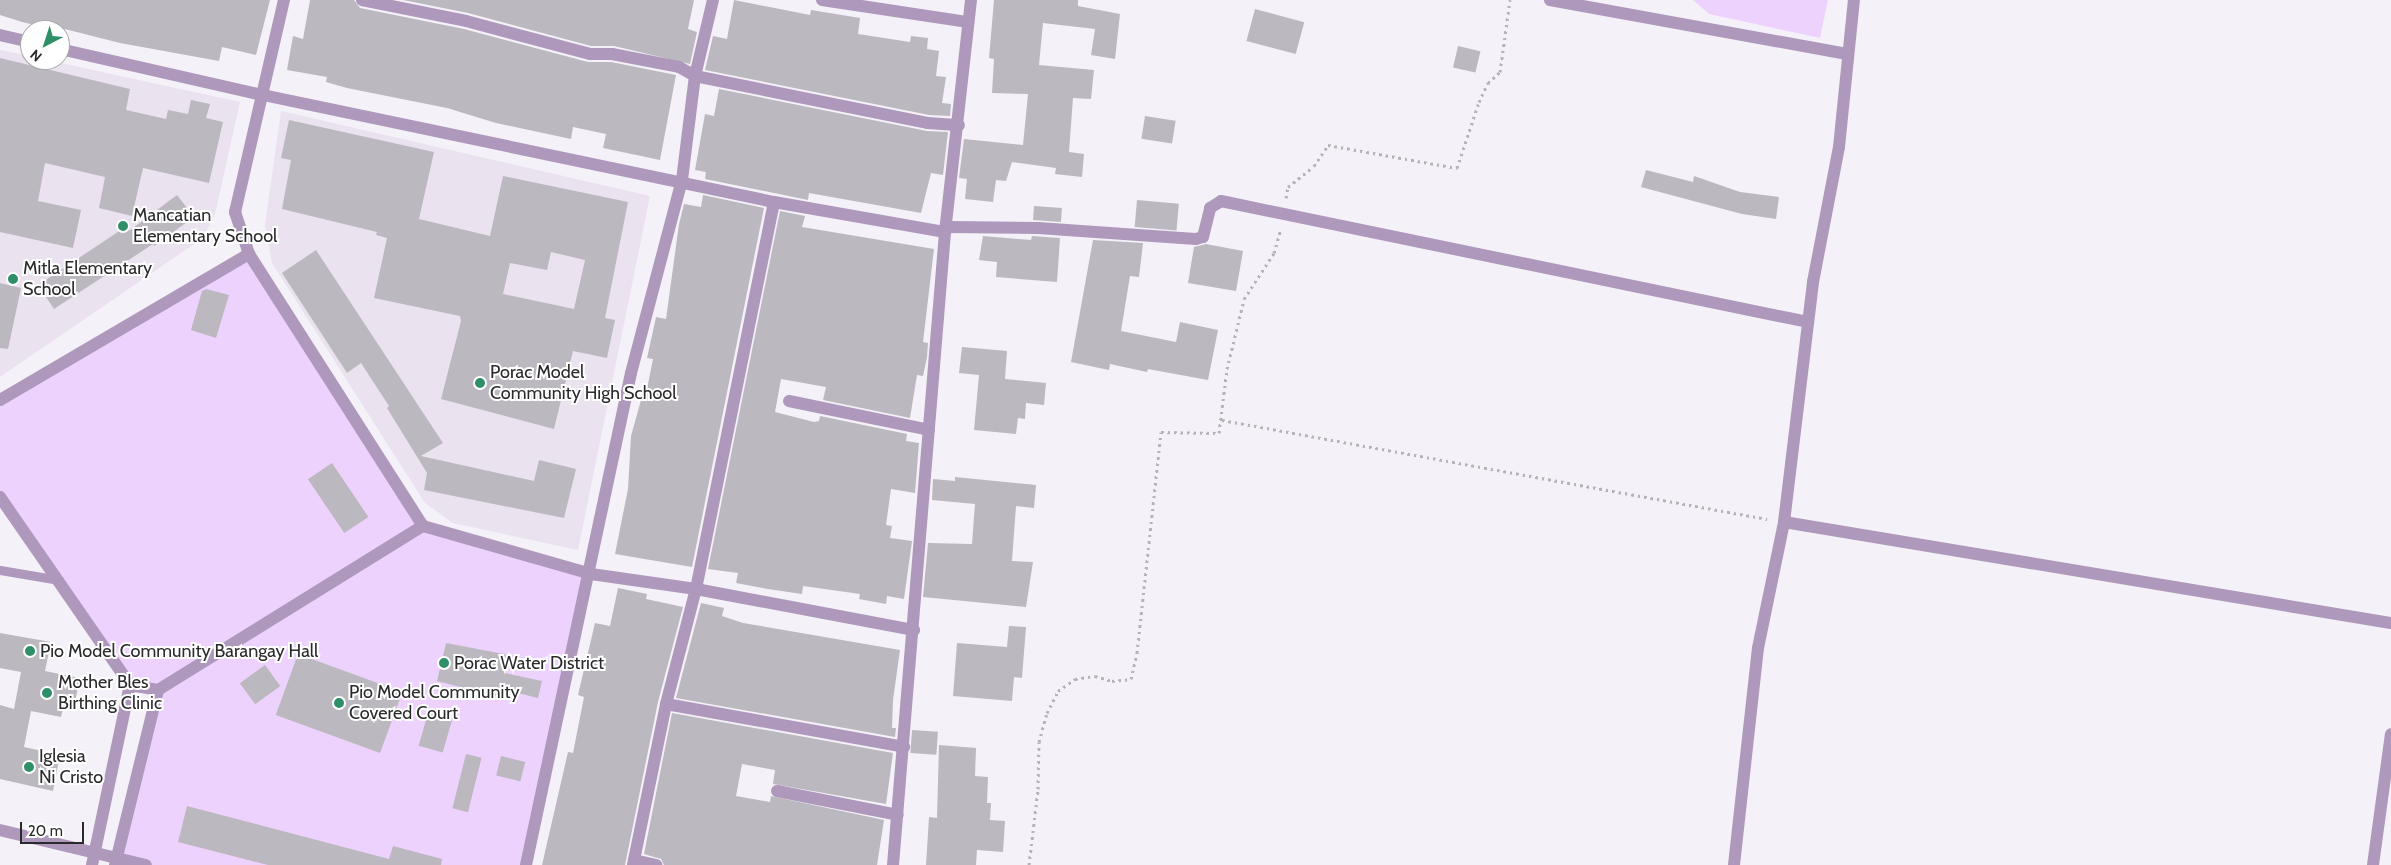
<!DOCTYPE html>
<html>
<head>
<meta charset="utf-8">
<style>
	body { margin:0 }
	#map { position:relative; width:2391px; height:865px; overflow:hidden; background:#f5f1f8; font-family:Cabin,sans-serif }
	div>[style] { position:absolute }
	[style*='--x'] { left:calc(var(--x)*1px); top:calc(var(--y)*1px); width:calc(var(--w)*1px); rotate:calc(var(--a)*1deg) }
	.built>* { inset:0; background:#eae2ef }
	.green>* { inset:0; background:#edd2fd }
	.building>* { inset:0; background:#bcb8bf; transform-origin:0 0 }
	.path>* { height:3px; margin-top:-1.5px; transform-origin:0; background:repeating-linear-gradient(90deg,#b6b3b8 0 2.5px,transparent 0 6.5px) }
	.service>* { height:9px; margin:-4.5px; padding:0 4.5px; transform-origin:4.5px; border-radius:4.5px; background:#ae98bc }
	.minor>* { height:12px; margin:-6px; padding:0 6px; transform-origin:6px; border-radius:6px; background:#ae98bc }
	.dots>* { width:14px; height:14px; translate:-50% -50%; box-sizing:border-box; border:2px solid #fff; border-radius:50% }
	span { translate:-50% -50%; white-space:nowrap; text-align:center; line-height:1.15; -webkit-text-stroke:4px #fff; paint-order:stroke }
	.poi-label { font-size:18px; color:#2a292b }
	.left { translate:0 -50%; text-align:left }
	.north { position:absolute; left:20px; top:20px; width:50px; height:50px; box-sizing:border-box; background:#fff; border:1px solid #aaa9aa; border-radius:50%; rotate:220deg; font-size:14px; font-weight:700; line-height:20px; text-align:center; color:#2a292b }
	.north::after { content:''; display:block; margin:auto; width:18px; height:22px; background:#2f8f68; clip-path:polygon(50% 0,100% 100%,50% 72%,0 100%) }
	.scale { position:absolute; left:20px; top:822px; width:64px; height:22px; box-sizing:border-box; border:2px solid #2a292b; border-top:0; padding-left:6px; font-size:15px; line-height:18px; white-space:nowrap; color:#2a292b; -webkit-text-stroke:4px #fff; paint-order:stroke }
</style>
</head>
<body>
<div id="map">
	<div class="built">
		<div style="clip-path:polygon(0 50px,30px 56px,30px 60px,47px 60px,240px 102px,215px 214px,203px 238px,0 377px)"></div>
		<div style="clip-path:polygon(281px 111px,650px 196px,578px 550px,453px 523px,425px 503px,272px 263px,265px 225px)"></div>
	</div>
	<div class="green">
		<div style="clip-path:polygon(1693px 0,1828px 0,1820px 38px,1709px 14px)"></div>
		<div style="clip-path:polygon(249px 254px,423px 526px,591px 574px,526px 865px,146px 865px,116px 858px,158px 690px,130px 685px,0 497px,0 400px)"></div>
	</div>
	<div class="building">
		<div style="clip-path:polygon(0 0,270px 0,256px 55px,222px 47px,219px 61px,120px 43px,45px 24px,44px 27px,22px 22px,0 15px)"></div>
		<div style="clip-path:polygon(310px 0,354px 0,360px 8px,464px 29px,588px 62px,611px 62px,676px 75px,660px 160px,603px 148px,606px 134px,573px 127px,571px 139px,496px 123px,447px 108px,347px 88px,326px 82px,327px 77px,287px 70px,293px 36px,303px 39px)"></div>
		<div style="clip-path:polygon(403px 0,694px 0,688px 29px,697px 32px,690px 64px,614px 46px,591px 46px,468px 13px)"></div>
		<div style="clip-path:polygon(734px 0,810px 15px,811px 10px,860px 18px,858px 34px,910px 42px,911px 36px,928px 38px,927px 49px,939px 51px,936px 76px,946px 77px,942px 103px,951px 104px,950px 116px,929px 115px,705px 70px,713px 36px,727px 39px)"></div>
		<div style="clip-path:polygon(994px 0,1078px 0,1078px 6px,1120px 14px,1115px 59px,1091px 55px,1095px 29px,1043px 23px,1039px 65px,1094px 70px,1091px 99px,1073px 98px,1069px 152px,1084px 154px,1082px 177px,1055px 174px,1056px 168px,1012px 162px,1006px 181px,996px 180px,993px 202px,965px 199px,967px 179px,959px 178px,964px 139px,1023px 145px,1028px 94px,992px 93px,994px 59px,989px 58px)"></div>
		<div style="left:1255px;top:9px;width:51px;height:33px;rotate:15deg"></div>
		<div style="left:1458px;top:46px;width:23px;height:22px;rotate:13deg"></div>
		<div style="clip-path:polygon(0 58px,130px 89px,126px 110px,166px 119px,168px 110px,188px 114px,191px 100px,210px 104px,206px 118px,223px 122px,209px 183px,143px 168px,132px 216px,99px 208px,105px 177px,45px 163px,38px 201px,81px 210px,73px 248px,0 232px)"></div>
		<div style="clip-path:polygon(719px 89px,927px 131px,948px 132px,943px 175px,931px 173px,921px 213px,809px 193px,808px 200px,705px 179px,706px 172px,695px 170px,705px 114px,714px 116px)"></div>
		<div style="left:1145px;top:116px;width:31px;height:23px;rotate:9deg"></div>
		<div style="clip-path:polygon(evenodd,289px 120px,434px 152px,419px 219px,490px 236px,503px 176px,628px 202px,605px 318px,615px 320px,607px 358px,573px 351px,554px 429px,441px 399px,461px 321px,460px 316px,374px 298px,387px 238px,376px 235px,377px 232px,282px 209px,291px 160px,281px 158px,289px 120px,551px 252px,585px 260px,574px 309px,503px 294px,510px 263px,547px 270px,551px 252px)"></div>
		<div style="clip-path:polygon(1646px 170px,1693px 182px,1694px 176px,1740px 192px,1779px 197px,1776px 219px,1742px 214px,1641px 187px)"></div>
		<div style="clip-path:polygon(177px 195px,194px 217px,154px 246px,153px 244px,54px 309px,38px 285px,130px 224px,129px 231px)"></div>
		<div style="clip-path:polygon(703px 195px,764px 208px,692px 567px,615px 554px,628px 489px,631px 436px,643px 393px,646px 394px,653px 359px,647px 358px,656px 317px,666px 319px,679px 224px,684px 204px,701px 207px)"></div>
		<div style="left:1137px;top:200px;width:42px;height:27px;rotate:5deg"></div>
		<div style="left:1034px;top:206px;width:28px;height:14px;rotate:4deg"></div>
		<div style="clip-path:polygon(780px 211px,805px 216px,802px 227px,934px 249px,923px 342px,928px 343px,927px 357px,923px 376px,917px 375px,910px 418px,823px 400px,826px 387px,781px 379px,775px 412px,814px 422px,819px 421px,820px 416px,907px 434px,906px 441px,919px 443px,915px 493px,891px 489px,886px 525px,892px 526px,890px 538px,912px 541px,904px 599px,887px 596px,886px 604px,859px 599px,860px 594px,803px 586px,802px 594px,768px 589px,736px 583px,738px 573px,708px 569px)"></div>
		<div style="clip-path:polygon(983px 236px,1031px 240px,1032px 236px,1060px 238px,1057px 282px,996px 277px,997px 262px,979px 260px)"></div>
		<div style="clip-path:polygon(1093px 240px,1143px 243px,1139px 277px,1130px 276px,1121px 331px,1176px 342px,1180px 322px,1218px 330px,1208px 380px,1148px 369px,1147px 372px,1110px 364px,1109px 370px,1071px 362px)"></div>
		<div style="clip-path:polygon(1206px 244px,1243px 251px,1236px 291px,1188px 283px,1194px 247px)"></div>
		<div style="clip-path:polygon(316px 250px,443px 443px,421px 456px,534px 481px,539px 460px,576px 469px,564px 518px,424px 490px,427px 473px,387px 408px,389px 406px,361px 363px,347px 373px,282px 273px)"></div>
		<div style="clip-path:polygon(0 283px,21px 288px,8px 349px,0 348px)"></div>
		<div style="clip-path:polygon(206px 289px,229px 295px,216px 338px,191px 330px,202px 291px)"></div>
		<div style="clip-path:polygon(962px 347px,1007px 351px,1005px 379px,1046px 383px,1044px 405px,1026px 403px,1025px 419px,1018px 418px,1016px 434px,974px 430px,979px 375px,959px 373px)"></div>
		<div style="left:332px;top:463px;width:65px;height:29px;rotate:56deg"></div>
		<div style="clip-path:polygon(955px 477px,1036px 485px,1034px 508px,1016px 506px,1012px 561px,1033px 562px,1026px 607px,923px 597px,928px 543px,972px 544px,975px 504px,932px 500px,933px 479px,955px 481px)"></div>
		<div style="clip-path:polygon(618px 588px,647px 594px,646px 599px,683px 607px,658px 702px,625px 865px,542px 865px,568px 752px,573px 753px,584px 697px,578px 695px,595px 623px,610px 626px)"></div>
		<div style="clip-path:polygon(701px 603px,724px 608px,722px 616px,743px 623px,900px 650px,893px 700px,892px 728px,896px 728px,895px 737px,676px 698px)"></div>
		<div style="clip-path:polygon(1009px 626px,1026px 627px,1022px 678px,1014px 677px,1012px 701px,953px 696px,957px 643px,1007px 647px)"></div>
		<div style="clip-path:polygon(0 633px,51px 642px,45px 671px,80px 678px,73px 711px,63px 708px,61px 717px,31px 711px,24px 747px,60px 755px,53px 791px,0 779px,0 705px,14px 709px,21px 672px,0 668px)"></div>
		<div style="clip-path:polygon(446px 643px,509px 655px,505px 673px,542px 681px,538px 698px,502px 689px,500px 697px,437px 681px)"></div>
		<div style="left:298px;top:654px;width:111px;height:65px;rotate:20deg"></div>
		<div style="left:265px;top:665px;width:26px;height:31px;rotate:54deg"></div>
		<div style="left:428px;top:713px;width:25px;height:34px;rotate:16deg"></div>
		<div style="clip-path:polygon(672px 713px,893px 753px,886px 804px,773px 784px,775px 770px,742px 764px,736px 796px,770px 802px,771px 796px,884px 820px,877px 865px,664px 865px,661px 859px,644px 854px)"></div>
		<div style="left:912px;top:730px;width:26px;height:23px;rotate:4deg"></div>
		<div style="clip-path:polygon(939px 745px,976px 748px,975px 776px,988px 777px,987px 803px,991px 803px,990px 820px,1005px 821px,1003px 852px,977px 850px,976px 865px,926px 865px,929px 817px,937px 818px)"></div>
		<div style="left:466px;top:754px;width:16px;height:56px;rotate:14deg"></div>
		<div style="left:501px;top:756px;width:25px;height:20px;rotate:14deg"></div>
		<div style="clip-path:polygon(187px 806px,389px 859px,393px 846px,442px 859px,441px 865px,268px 865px,178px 842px)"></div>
	</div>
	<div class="path">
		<div style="--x:1286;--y:198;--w:11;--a:-80"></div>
		<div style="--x:1288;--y:187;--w:33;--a:-39"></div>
		<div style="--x:1314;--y:166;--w:25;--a:-56"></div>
		<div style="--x:1328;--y:145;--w:131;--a:10.1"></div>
		<div style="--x:1457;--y:168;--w:70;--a:-71.6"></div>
		<div style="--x:1479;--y:102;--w:21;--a:-65"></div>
		<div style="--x:1488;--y:83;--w:16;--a:-43"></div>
		<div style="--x:1500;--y:72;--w:73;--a:-82.1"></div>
		<div style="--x:1222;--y:420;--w:554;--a:10.3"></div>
		<div style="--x:1029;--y:865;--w:77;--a:-83.2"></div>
		<div style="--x:1038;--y:789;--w:47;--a:-88.8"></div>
		<div style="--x:1039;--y:742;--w:30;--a:-75"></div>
		<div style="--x:1047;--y:713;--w:25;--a:-63"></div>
		<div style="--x:1058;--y:691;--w:21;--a:-35"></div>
		<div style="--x:1075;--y:679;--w:20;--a:-9"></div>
		<div style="--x:1095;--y:676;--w:18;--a:16"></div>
		<div style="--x:1112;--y:681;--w:19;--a:-6"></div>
		<div style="--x:1131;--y:679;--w:27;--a:-77"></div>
		<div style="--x:1137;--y:653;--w:222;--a:-83.8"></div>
		<div style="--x:1161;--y:432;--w:58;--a:1"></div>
		<div style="--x:1219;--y:433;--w:64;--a:-82.9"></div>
		<div style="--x:1227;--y:369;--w:72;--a:-76.3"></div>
		<div style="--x:1244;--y:299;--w:55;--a:-56.9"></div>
		<div style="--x:1274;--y:253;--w:25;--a:-74"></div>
	</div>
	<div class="service">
		<div style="--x:0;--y:570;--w:60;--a:9.6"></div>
	</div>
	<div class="minor">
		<div style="--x:284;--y:0;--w:218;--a:103"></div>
		<div style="--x:235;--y:212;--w:44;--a:71.6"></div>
		<div style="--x:249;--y:254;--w:323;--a:57.4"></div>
		<div style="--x:423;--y:526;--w:175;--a:15.9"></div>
		<div style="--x:591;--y:574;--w:106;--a:8.1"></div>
		<div style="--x:696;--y:589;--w:222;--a:10.7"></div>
		<div style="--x:362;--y:0;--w:106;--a:11.4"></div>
		<div style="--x:466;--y:21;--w:128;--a:14.9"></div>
		<div style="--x:590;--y:54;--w:22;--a:0"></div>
		<div style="--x:612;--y:54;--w:68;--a:11"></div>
		<div style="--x:679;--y:67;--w:18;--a:29"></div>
		<div style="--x:695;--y:76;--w:238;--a:11.4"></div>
		<div style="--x:928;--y:123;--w:31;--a:4"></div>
		<div style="--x:822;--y:0;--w:148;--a:8.6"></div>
		<div style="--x:1550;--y:0;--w:302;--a:10.3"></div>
		<div style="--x:0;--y:35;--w:31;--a:13"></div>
		<div style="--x:60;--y:49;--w:208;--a:12.8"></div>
		<div style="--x:263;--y:95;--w:522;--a:11.83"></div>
		<div style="--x:774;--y:202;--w:174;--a:10"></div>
		<div style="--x:948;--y:227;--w:90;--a:0.6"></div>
		<div style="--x:1038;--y:228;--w:158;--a:4"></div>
		<div style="--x:1196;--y:239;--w:7;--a:-16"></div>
		<div style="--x:1203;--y:237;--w:30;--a:-76"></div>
		<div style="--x:1210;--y:208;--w:13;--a:-32"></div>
		<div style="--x:1221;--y:201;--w:599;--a:11.65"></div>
		<div style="--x:0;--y:400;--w:289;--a:-30.4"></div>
		<div style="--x:789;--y:401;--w:143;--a:11.7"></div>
		<div style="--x:0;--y:497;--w:229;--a:55.3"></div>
		<div style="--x:130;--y:685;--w:28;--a:10"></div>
		<div style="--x:158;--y:690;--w:312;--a:-31.8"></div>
		<div style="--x:1784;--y:522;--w:615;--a:9.45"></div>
		<div style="--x:666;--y:704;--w:242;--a:10.2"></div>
		<div style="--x:777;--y:791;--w:123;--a:11.2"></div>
		<div style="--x:0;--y:830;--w:150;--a:13.5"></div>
		<div style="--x:634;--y:860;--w:23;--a:13"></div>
		<div style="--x:92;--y:865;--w:184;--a:-78.1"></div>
		<div style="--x:115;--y:865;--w:180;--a:-76.2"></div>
		<div style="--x:526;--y:865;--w:503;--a:-77.95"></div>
		<div style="--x:631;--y:373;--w:200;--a:-75.2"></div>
		<div style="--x:682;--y:180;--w:105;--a:-82.9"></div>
		<div style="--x:695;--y:76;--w:78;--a:-76.7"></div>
		<div style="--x:633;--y:865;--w:164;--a:-78.4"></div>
		<div style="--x:666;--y:704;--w:119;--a:-75.4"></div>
		<div style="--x:696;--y:589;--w:395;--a:-78.6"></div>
		<div style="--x:893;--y:865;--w:635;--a:-85.3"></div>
		<div style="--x:945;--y:232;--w:233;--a:-83.6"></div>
		<div style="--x:1734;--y:865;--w:218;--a:-83.7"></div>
		<div style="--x:1758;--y:648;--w:129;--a:-78.3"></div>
		<div style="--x:1784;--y:522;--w:242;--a:-83.1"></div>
		<div style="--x:1813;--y:282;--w:137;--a:-79.1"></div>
		<div style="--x:1839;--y:147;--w:148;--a:-84.2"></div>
		<div style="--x:2373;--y:865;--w:132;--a:-82.2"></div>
	</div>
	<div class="dots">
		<div style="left:123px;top:226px;background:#2f8f68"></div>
		<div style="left:13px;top:279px;background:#2f8f68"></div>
		<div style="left:480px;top:383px;background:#2f8f68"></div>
		<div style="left:30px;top:651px;background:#2f8f68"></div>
		<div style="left:444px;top:663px;background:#2f8f68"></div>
		<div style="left:47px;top:693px;background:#2f8f68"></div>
		<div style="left:339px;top:703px;background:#2f8f68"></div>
		<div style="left:29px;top:767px;background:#2f8f68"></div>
	</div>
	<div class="poi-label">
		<span class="left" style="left:133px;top:226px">Mancatian<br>Elementary School</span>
		<span class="left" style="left:23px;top:279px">Mitla Elementary<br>School</span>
		<span class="left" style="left:490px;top:383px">Porac Model<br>Community High School</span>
		<span class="left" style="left:40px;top:651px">Pio Model Community Barangay Hall</span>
		<span class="left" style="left:454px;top:663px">Porac Water District</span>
		<span class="left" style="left:58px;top:693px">Mother Bles<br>Birthing Clinic</span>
		<span class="left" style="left:349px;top:703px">Pio Model Community<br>Covered Court</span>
		<span class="left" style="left:39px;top:767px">Iglesia<br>Ni Cristo</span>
	</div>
	<div class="north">N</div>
	<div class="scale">20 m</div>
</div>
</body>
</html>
